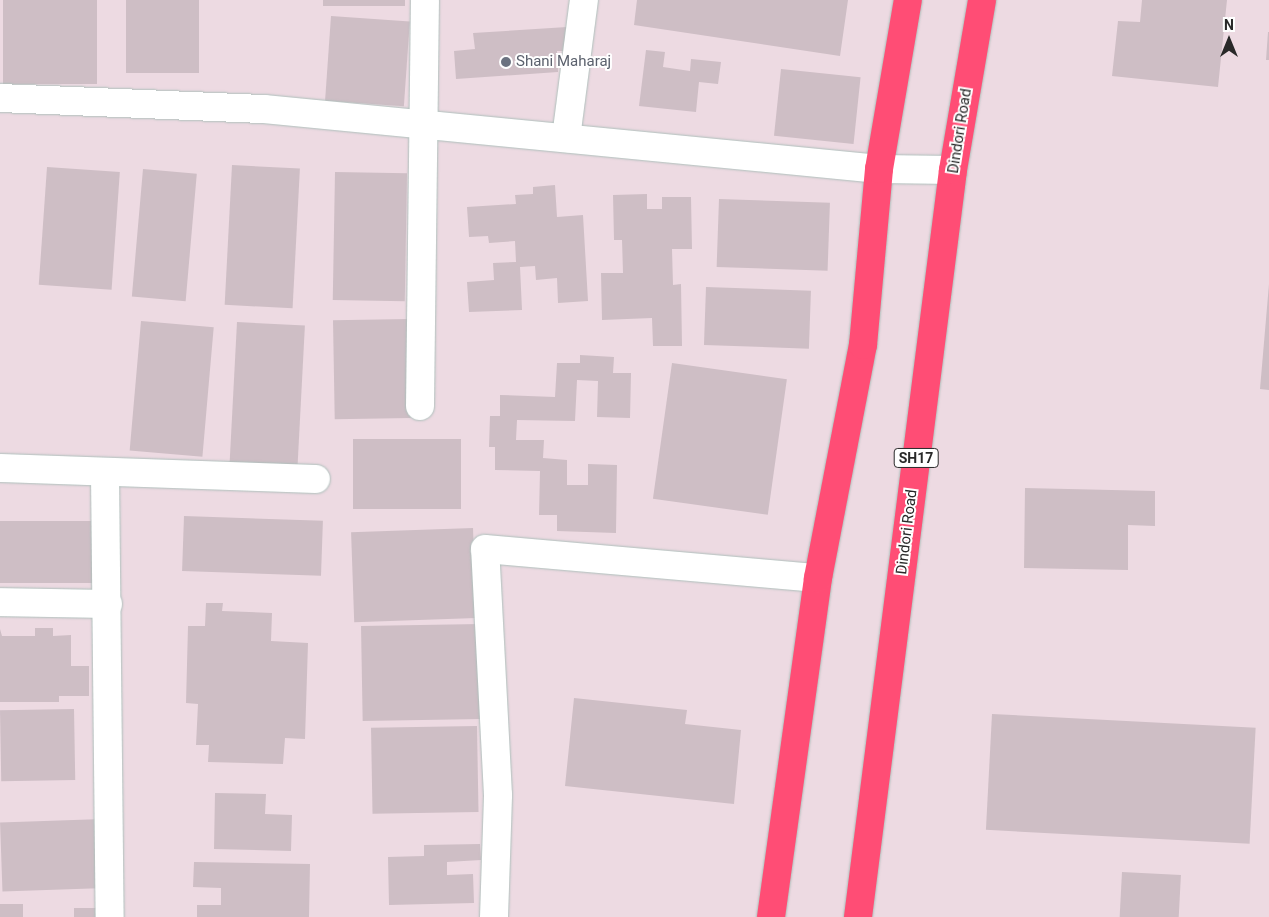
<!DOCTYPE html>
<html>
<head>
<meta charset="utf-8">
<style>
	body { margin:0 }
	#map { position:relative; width:1269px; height:917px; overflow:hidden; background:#eddae2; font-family:Roboto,sans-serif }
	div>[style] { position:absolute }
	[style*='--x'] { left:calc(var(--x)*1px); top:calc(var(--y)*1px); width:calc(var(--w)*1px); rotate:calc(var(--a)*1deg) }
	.building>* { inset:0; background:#cebec5; transform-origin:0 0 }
	.roads { filter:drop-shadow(0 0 1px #aebfbb) drop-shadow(0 0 1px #aebfbb) }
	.street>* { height:28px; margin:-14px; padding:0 14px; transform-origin:14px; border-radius:14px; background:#fff }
	.primary>* { height:28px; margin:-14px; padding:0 14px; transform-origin:14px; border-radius:14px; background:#ff4d75 }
	.dots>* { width:14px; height:14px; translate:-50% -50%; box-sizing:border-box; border:2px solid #fff; border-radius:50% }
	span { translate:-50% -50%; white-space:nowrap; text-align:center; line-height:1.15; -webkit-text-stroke:4px #fff; paint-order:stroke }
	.shield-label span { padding:1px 4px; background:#fff; border:1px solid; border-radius:4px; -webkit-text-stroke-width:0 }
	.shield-label { font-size:14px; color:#292929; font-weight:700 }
	.worship-label { font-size:15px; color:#5b616d }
	.left { translate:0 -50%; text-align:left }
	.street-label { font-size:15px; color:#292929 }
	.north { position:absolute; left:1204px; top:15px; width:50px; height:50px; -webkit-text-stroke:4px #fff; paint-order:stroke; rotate:0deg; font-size:14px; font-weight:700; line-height:20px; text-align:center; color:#292929 }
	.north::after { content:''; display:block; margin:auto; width:18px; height:22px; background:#292929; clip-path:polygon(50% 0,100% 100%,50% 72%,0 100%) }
</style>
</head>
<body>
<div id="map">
	<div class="building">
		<div style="left:3px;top:0;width:94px;height:84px"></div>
		<div style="left:126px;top:0;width:73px;height:73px"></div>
		<div style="left:323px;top:0;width:82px;height:6px"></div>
		<div style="clip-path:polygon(637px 0,848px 0,840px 56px,634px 25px)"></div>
		<div style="clip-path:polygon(1142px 0,1227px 0,1218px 87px,1112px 76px,1118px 21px,1140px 22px)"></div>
		<div style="left:331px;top:16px;width:79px;height:85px;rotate:4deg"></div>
		<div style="clip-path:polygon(567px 27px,568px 51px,557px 51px,558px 72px,456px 79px,454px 51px,475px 49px,473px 33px)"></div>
		<div style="clip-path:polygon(1268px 32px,1269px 32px,1269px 60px,1266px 60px)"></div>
		<div style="clip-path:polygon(646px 50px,665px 52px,663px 67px,690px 71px,691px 59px,721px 62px,718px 84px,699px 82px,696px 112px,639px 106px)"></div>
		<div style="left:781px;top:69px;width:80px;height:67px;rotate:6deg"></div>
		<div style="left:232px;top:165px;width:68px;height:140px;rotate:3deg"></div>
		<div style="left:47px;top:167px;width:73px;height:118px;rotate:4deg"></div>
		<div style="left:143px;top:169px;width:54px;height:128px;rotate:5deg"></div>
		<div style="left:335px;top:172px;width:72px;height:128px;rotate:1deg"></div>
		<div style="clip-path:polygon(555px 185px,557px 217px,583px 215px,588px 301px,558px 303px,557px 278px,536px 280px,535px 266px,520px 267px,522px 310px,469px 312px,467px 282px,494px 280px,493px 263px,516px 262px,515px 241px,489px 243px,488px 236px,469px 237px,467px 207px,516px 204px,515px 195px,533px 194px,533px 187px)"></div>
		<div style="clip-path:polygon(647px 194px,647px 209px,662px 209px,662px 197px,691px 197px,692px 249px,672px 249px,673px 285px,681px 284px,682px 346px,653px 346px,652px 318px,602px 320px,601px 273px,623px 273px,622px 240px,614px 240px,613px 195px)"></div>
		<div style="left:719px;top:199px;width:111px;height:68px;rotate:2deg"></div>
		<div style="clip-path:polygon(1269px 284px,1269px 390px,1260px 389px)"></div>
		<div style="left:706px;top:287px;width:105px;height:58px;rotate:2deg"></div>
		<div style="left:409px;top:319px;width:99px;height:76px;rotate:89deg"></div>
		<div style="left:141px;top:321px;width:73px;height:130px;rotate:5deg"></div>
		<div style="left:237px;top:322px;width:68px;height:141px;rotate:3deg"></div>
		<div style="clip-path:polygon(580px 355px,614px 357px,613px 373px,631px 373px,630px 418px,597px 417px,598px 381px,577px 380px,575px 421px,517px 420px,516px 440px,544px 440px,543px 458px,567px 460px,567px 485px,588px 485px,588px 464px,617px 465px,616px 533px,557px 531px,557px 515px,539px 515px,540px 471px,495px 470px,495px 447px,489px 447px,490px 416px,500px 416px,500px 395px,555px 397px,557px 363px,580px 363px)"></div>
		<div style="left:672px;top:363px;width:116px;height:137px;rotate:8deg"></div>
		<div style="left:353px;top:439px;width:108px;height:70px"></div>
		<div style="clip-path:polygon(1025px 488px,1155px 491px,1155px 526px,1128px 525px,1128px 570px,1024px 568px)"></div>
		<div style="left:184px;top:516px;width:139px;height:55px;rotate:2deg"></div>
		<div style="left:0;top:521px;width:101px;height:62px"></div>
		<div style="left:473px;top:528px;width:90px;height:122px;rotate:88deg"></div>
		<div style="clip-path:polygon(206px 603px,223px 603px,222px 611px,272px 613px,271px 641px,308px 643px,305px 739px,285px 738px,283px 764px,208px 762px,209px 745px,196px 745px,198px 704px,186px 703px,188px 626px,205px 626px)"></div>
		<div style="left:480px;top:624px;width:95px;height:119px;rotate:89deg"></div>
		<div style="clip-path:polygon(35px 628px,53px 628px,53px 636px,71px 635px,71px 666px,89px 666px,89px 696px,59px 696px,59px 702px,0 702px,0 629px,2px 636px,35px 636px)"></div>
		<div style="clip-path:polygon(574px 698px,687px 710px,685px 724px,741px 730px,734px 804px,565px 786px)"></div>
		<div style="left:74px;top:709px;width:71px;height:74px;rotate:89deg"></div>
		<div style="left:992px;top:714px;width:264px;height:116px;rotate:3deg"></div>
		<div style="left:477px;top:726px;width:86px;height:106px;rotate:89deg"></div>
		<div style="clip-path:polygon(215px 793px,266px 794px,265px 814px,292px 815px,291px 851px,214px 849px)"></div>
		<div style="left:103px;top:819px;width:69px;height:103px;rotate:88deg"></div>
		<div style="clip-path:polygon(480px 844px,481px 860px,447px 862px,447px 875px,473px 874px,474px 903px,389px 905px,388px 857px,424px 856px,424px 845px)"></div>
		<div style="clip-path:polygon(194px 862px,310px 864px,309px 917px,197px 917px,197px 905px,221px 905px,221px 888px,193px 887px)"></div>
		<div style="left:1122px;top:872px;width:59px;height:45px;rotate:3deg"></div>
		<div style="left:23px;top:904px;width:13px;height:23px;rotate:90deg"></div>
		<div style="left:107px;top:908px;width:9px;height:33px;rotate:90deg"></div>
	</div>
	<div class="roads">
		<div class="street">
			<div style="--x:0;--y:98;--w:264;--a:2.4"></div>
			<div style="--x:264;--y:109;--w:618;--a:5.57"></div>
			<div style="--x:879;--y:169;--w:74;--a:0.8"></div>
			<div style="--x:566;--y:138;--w:139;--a:-82.6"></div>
			<div style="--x:420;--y:406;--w:406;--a:-89.3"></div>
			<div style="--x:0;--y:468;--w:316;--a:2"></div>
			<div style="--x:105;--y:474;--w:443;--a:89.4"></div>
			<div style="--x:0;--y:602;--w:108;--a:1.1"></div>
			<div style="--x:494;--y:917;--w:122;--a:-88.1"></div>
			<div style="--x:498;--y:795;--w:246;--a:-93"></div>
			<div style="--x:485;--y:549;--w:334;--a:5"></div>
		</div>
		<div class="primary">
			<div style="--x:771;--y:917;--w:342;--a:-82.1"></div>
			<div style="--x:818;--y:578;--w:237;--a:-79.1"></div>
			<div style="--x:863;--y:345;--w:177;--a:-84.8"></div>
			<div style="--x:879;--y:169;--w:171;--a:-80.3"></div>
			<div style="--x:858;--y:917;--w:753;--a:-82.75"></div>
			<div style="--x:953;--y:170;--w:172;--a:-80.3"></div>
		</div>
	</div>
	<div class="dots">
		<div style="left:506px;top:62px;background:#6b7280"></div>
	</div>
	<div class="shield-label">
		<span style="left:916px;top:458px">SH17</span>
	</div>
	<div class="worship-label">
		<span class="left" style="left:516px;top:62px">Shani Maharaj</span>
	</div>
	<div class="street-label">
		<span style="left:960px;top:131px;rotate:-81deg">Dindori Road</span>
		<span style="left:907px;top:532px;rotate:-83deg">Dindori Road</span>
	</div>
	<div class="north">N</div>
</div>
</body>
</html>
